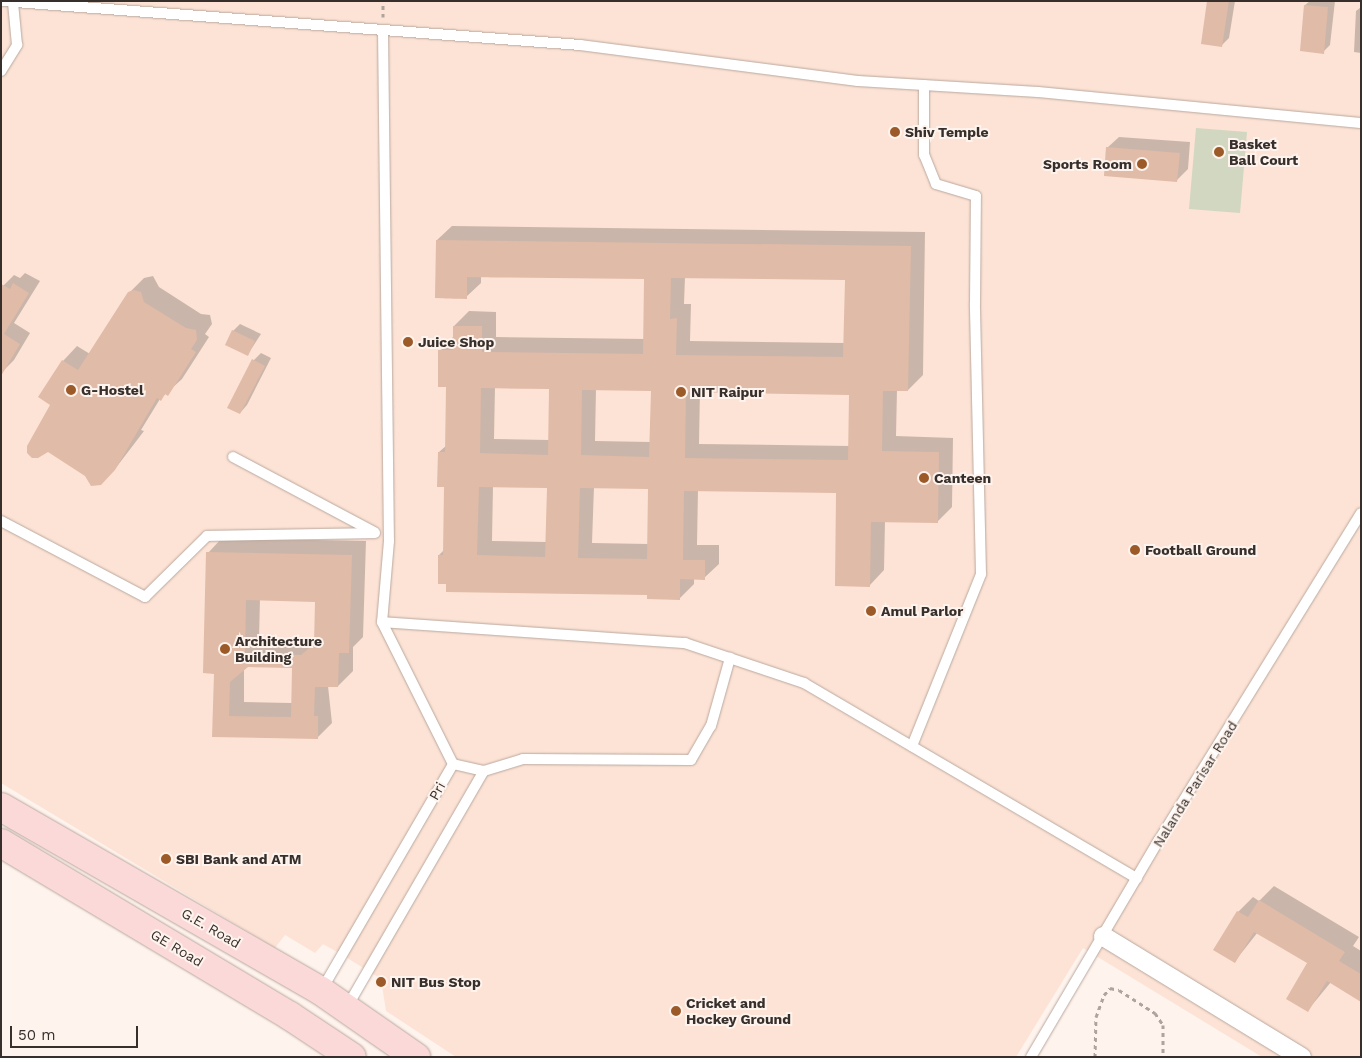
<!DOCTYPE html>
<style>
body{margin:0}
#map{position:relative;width:1362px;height:1058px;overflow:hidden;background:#fef3ed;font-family:"Work Sans",sans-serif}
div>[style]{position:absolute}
.built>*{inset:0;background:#fde3d5}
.green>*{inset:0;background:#d1d7c0}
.shadow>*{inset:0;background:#0003}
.building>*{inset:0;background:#e0bba7}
.path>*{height:3px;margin-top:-1.5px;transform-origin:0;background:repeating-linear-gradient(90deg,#ada49e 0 4px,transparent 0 8px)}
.roads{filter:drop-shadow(0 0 1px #b9a89f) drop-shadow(0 0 1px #b9a89f)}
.lane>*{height:10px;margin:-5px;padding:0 5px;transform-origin:5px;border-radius:5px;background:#fff}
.street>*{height:19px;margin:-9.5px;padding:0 9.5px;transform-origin:9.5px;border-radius:9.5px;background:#fff}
.primary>*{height:28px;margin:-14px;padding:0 14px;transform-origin:14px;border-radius:14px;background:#fbd9d9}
.dots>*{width:14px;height:14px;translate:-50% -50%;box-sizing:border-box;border:2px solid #fef3ed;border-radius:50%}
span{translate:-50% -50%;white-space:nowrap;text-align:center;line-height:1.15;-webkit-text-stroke:4px #fef3ed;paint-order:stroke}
.poi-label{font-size:14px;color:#362f2b;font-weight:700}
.left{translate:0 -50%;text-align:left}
.right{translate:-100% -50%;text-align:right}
.street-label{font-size:14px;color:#362f2b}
.frame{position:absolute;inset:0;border:2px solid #362f2b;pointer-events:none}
.scale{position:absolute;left:10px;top:1026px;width:128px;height:22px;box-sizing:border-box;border:2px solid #362f2b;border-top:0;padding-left:6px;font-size:15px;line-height:18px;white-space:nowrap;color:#362f2b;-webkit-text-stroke:4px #fef3ed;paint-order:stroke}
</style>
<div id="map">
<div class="built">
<div style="clip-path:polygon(1px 1px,1361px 1px,1361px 1057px,1262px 1057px,1083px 948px,1016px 1057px,456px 1057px,386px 1011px,381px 979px,344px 956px,323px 944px,315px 953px,285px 935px,275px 948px,1px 783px)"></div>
</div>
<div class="green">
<div style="clip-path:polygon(1196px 128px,1247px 132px,1240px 213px,1189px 209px)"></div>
</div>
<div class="shadow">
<div style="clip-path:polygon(1208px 1px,1235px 1px,1229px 38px,1222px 45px)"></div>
<div style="clip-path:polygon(1310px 1px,1335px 1px,1330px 45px,1323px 52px,1305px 5px)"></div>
<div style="clip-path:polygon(1361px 7px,1361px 53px,1354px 52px,1356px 11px)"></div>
<div style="clip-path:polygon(1119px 137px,1190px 142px,1188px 169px,1177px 180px,1107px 148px)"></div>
<div style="clip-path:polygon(evenodd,452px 226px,925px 232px,923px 375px,908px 390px,897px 390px,896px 436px,953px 438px,952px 507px,937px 522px,885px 521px,884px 570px,870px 585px,838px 492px,698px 490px,697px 545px,719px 545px,719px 564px,704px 578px,694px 578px,694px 584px,679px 599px,649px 593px,447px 583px,439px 555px,444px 550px,445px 486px,439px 452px,447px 445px,447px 386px,440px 351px,454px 336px,454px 326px,469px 311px,496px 312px,496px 337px,645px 339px,646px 278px,481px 276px,481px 283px,466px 297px,437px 240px,452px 226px,685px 277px,846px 279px,845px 343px,690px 341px,691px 304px,684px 304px,685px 277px,452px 226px,495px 387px,551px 388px,549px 440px,494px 439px,495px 387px,452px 226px,596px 389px,652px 390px,651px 442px,595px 441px,596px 389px,452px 226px,700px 391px,850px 394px,850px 446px,699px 444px,700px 391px,452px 226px,493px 486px,548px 487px,547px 542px,492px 541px,493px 486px,452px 226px,594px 487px,650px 488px,649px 544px,592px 543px,594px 487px)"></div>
<div style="clip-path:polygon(25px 273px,40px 281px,14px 323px,30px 333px,14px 360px,3px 371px,3px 286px,14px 275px,20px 278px)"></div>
<div style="clip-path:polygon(153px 276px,159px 287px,201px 314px,210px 315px,212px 324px,205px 334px,209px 337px,182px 379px,160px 399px,141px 430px,144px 431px,115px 469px,52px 405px,63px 361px,77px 346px,90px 354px,129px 293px,144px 278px)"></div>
<div style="clip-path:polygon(240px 324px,261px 334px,248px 354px,233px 331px)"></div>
<div style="clip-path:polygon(261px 353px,271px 358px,247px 405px,240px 413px,254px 360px)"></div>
<div style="clip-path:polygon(evenodd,222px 538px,366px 541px,363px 637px,353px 647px,353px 671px,338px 686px,328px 686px,332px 723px,317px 738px,213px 736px,215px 673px,208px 553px,222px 538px,260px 599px,316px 601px,315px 641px,259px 640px,260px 599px,222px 538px,239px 653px,263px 653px,261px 656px,239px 653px,222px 538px,247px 666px,293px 667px,292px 703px,244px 702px,244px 669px,247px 666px)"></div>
<div style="clip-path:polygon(1274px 886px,1359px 937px,1353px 946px,1361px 951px,1361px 1000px,1331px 982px,1308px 1010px,1309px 963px,1258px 932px,1235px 961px,1238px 912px,1253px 897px,1259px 901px)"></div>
</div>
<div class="building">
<div style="clip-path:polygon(1207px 1px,1229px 1px,1222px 47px,1201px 44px)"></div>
<div style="clip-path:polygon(1304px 5px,1328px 7px,1324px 54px,1300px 51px)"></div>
<div style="clip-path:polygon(1106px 147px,1180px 153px,1177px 182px,1104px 176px)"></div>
<div style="clip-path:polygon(evenodd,436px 240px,911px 246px,908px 391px,883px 391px,882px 451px,939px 452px,938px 523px,871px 522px,870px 587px,835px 586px,836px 493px,684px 491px,683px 560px,705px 560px,705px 580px,680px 579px,680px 600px,647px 599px,647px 595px,446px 592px,446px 584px,438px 584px,438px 555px,443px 555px,444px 487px,437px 487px,438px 452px,445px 452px,446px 387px,438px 387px,438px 350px,453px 350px,453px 326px,482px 326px,482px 352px,643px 354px,644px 279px,467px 277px,467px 299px,435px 298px,436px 240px,671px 278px,845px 280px,843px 357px,676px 355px,677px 318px,670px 319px,671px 278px,436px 240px,481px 388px,549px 389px,548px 455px,480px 453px,481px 388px,436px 240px,582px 390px,651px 391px,649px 457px,581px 455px,582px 390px,436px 240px,686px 392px,849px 395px,848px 460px,685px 458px,686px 392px,436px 240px,479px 487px,547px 488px,545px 557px,477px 555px,479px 487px,436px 240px,580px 488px,648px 489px,647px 559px,578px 558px,580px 488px)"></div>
<div style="clip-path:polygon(13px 283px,29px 293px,4px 334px,20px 344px,1px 376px,1px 284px,10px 289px)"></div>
<div style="clip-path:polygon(134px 290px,141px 292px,144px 302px,186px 328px,196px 330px,197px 340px,191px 349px,196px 352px,168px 396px,165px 394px,161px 401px,157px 398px,115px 470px,101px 485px,91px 486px,85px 476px,48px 452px,38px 458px,32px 458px,27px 453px,27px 446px,50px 405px,38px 397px,62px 360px,78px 370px,128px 292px)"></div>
<div style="clip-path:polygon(232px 330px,255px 341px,248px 356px,225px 345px)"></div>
<div style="clip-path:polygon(252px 359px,265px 366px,240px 414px,227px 408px)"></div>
<div style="clip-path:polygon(evenodd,206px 552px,352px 555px,349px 653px,339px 653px,338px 687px,315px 687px,314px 716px,318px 716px,318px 739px,212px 737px,214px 674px,203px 673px,206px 552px,246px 600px,315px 602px,314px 644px,301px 655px,245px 654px,246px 600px,206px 552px,248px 667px,292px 668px,291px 717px,229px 716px,230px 682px,248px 667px)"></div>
<div style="clip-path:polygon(1259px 900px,1345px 952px,1339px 961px,1361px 974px,1361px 1002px,1327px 981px,1308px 1012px,1286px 999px,1307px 963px,1254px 932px,1235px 963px,1213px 950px,1237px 911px,1248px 917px)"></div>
</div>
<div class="path">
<div style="left:383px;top:17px;width:16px;rotate:-90deg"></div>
<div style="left:1095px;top:1057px;width:40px;rotate:-88.6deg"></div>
<div style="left:1096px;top:1017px;width:23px;rotate:-70deg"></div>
<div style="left:1104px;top:995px;width:9px;rotate:-49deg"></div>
<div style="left:1110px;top:988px;width:9px;rotate:13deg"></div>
<div style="left:1119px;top:990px;width:43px;rotate:32.6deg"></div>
<div style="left:1155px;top:1013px;width:14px;rotate:56deg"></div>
<div style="left:1163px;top:1025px;width:32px;rotate:90deg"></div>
</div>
<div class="roads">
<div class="lane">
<div style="left:2px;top:1px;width:580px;rotate:4.35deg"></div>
<div style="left:580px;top:45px;width:280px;rotate:7.4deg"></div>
<div style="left:858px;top:81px;width:180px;rotate:3.5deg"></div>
<div style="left:1038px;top:92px;width:324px;rotate:5.5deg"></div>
<div style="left:383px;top:31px;width:510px;rotate:89.33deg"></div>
<div style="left:389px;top:541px;width:81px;rotate:94.9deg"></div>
<div style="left:382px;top:622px;width:304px;rotate:4deg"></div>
<div style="left:685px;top:643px;width:126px;rotate:18.6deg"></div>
<div style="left:804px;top:683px;width:386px;rotate:30.4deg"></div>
<div style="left:1px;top:71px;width:31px;rotate:-58deg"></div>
<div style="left:17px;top:45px;width:42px;rotate:-95.4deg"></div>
<div style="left:233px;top:457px;width:160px;rotate:28deg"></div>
<div style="left:1px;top:521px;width:163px;rotate:27.8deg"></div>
<div style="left:145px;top:597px;width:87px;rotate:-44.5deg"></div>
<div style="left:207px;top:536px;width:168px;rotate:-1deg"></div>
<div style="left:912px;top:746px;width:185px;rotate:-68.1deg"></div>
<div style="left:981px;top:574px;width:271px;rotate:-91.3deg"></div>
<div style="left:975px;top:303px;width:107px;rotate:-89.5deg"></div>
<div style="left:976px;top:196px;width:42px;rotate:-163.3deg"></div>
<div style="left:936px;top:184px;width:31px;rotate:-112deg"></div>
<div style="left:924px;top:155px;width:70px;rotate:-90deg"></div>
<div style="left:453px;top:764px;width:32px;rotate:13deg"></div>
<div style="left:321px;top:991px;width:263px;rotate:-59.8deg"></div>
<div style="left:453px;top:764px;width:159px;rotate:-116.6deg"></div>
<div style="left:347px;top:1007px;width:273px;rotate:-59.9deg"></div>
<div style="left:484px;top:771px;width:41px;rotate:-17.1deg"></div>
<div style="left:523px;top:759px;width:168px;rotate:0.3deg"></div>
<div style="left:691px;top:760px;width:39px;rotate:-60deg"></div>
<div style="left:711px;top:726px;width:71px;rotate:-74.4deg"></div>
<div style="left:1031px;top:1057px;width:252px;rotate:-59.5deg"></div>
<div style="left:1159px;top:840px;width:384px;rotate:-58.3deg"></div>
</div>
<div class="street">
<div style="left:1103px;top:936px;width:232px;rotate:31.4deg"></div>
</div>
<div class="primary">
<div style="left:1px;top:807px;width:369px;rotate:29.9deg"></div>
<div style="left:321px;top:991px;width:116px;rotate:34.8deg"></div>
<div style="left:1px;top:843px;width:337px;rotate:30.9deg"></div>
<div style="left:290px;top:1016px;width:74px;rotate:33.5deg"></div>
</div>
</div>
<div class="dots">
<div style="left:895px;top:132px;background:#9d5a29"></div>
<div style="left:1219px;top:152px;background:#9d5a29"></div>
<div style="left:1142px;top:164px;background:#9d5a29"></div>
<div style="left:408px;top:342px;background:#9d5a29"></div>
<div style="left:71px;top:390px;background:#9d5a29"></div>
<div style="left:681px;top:392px;background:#9d5a29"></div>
<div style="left:924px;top:478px;background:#9d5a29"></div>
<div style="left:1135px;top:550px;background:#9d5a29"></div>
<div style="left:871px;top:611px;background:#9d5a29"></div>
<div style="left:225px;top:649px;background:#9d5a29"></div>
<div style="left:166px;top:859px;background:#9d5a29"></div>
<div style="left:381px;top:982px;background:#9d5a29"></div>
<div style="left:676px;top:1011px;background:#9d5a29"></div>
</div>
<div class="poi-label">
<span class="left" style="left:905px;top:132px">Shiv Temple</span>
<span class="left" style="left:1229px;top:152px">Basket<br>Ball Court</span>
<span class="right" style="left:1132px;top:164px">Sports Room</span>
<span class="left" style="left:418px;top:342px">Juice Shop</span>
<span class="left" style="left:81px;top:390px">G-Hostel</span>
<span class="left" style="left:691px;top:392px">NIT Raipur</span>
<span class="left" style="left:934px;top:478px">Canteen</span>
<span class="left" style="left:1145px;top:550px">Football Ground</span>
<span class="left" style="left:881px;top:611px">Amul Parlor</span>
<span class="left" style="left:235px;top:649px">Architecture<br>Building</span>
<span class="left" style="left:176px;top:859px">SBI Bank and ATM</span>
<span class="left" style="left:391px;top:982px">NIT Bus Stop</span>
<span class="left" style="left:686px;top:1011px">Cricket and<br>Hockey Ground</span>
</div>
<div class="street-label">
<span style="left:1195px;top:784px;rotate:-58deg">Nalanda Parisar Road</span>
<span style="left:437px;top:791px;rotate:-61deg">Pri</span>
<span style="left:211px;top:928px;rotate:30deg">G.E. Road</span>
<span style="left:177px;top:948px;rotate:31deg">GE Road</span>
</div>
<div class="frame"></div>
<div class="scale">50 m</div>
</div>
